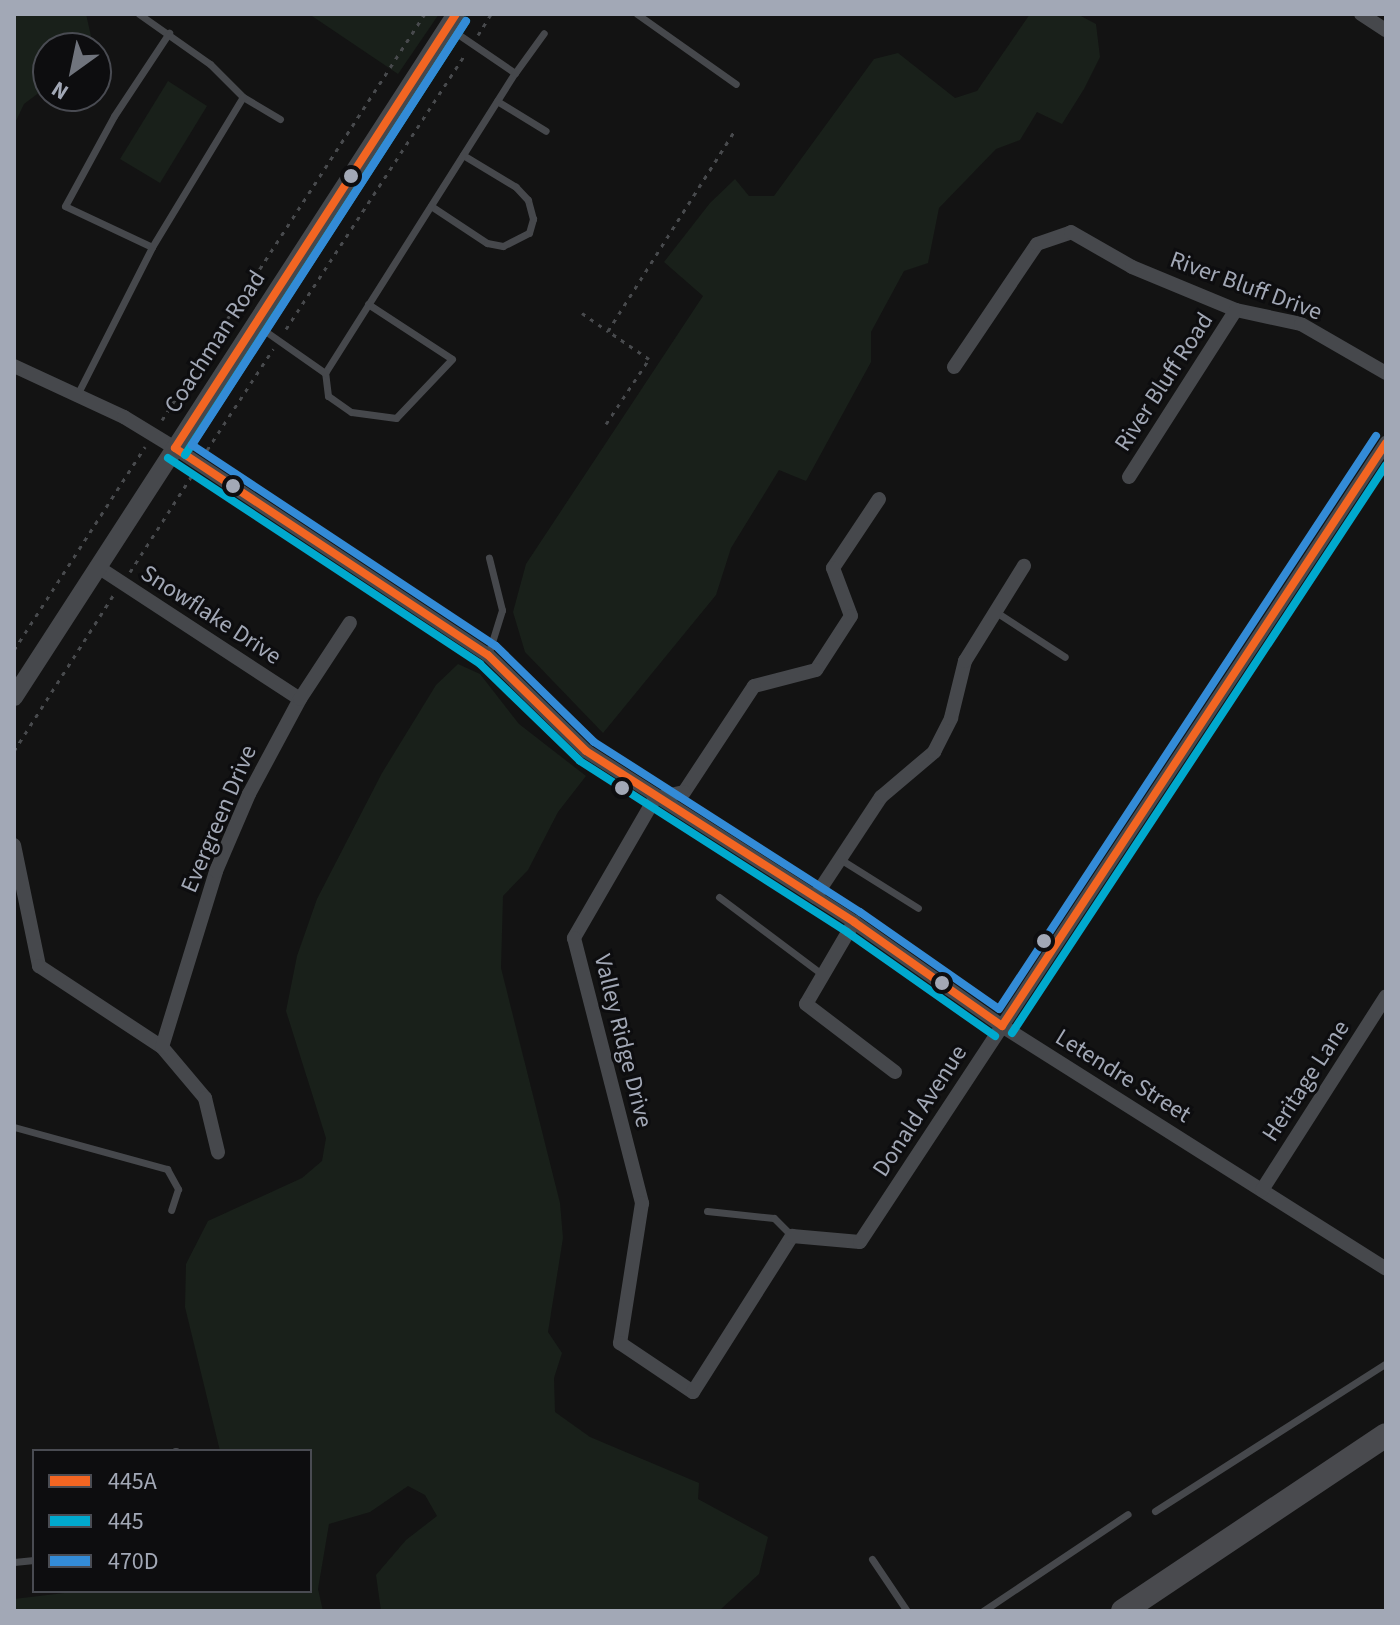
<!DOCTYPE html>
<style>
body{margin:0}
#map{position:relative;width:1400px;height:1625px;overflow:hidden;background:#131313;font-family:"Source Sans 3",sans-serif}
div>[style]{position:absolute}
.green>*{inset:0;background:#19201a}
.path>*{height:3px;margin-top:-1.5px;transform-origin:0;background:repeating-linear-gradient(90deg,#484a4d 0 4px,transparent 0 10px)}
.service>*{height:7px;margin:-3.5px;padding:0 3.5px;transform-origin:3.5px;border-radius:3.5px;background:#46484c}
.minor>*{height:14px;margin:-7px;padding:0 7px;transform-origin:7px;border-radius:7px;background:#46484c}
.tertiary>*{height:18px;margin:-9px;padding:0 9px;transform-origin:9px;border-radius:9px;background:#46484c}
.trunk>*{height:24px;margin:-12px;padding:0 12px;transform-origin:12px;border-radius:12px;background:#494a4e}
.bus-1>*{height:8px;margin:-4px;padding:0 4px;transform-origin:4px;border-radius:4px;background:#f26522}
.bus-2>*{height:8px;margin:-4px;padding:0 4px;transform-origin:4px;border-radius:4px;background:#00a9ce}
.bus-3>*{height:8px;margin:-4px;padding:0 4px;transform-origin:4px;border-radius:4px;background:#338bd7}
.dots>*{width:22px;height:22px;translate:-50% -50%;box-sizing:border-box;border:4px solid #0d0d0f;border-radius:50%}
span{translate:-50% -50%;white-space:nowrap;text-align:center;line-height:1.15;-webkit-text-stroke:6px #0d0d0f;paint-order:stroke}
.street-label{font-size:24px;color:#a2a8b6}
.frame{position:absolute;inset:0;border:16px solid #a2a8b6;pointer-events:none}
.legend{position:absolute;left:32px;top:1449px;width:280px;height:144px;box-sizing:border-box;background:#0d0d0f;border:2px solid #494b52;margin:0;padding:10px 14px;list-style:none;font-size:24px;color:#a2a8b6}
.legend li{display:flex;align-items:center;gap:16px;height:40px}
.legend b{width:40px;border:2px solid #494b52}
.north{position:absolute;left:32px;top:32px;width:80px;height:80px;box-sizing:border-box;background:#0d0d0f;border:2px solid #494b52;border-radius:50%;rotate:213deg;font-size:22px;font-weight:700;line-height:32px;text-align:center;color:#a2a8b6}
.north::after{content:'';display:block;margin:auto;width:28px;height:36px;background:#70747d;clip-path:polygon(50% 0,100% 100%,50% 72%,0 100%)}
</style>
<div id="map">
<div class="green">
<div style="clip-path:polygon(14px 14px,86px 14px,91px 36px,82px 48px,48px 48px,48px 86px,24px 104px,14px 125px)"></div>
<div style="clip-path:polygon(309px 14px,439px 14px,398px 74px)"></div>
<div style="clip-path:polygon(1030px 14px,1077px 14px,1096px 24px,1100px 57px,1084px 89px,1062px 124px,1037px 112px,1020px 140px,996px 149px,939px 208px,928px 263px,904px 271px,871px 332px,871px 362px,806px 481px,779px 470px,731px 548px,716px 595px,603px 733px,525px 652px,513px 612px,526px 564px,703px 296px,664px 262px,710px 203px,735px 179px,749px 196px,774px 196px,874px 59px,898px 53px,955px 98px,977px 91px)"></div>
<div style="clip-path:polygon(168px 81px,207px 106px,160px 183px,120px 159px)"></div>
<div style="clip-path:polygon(458px 664px,480px 674px,519px 724px,586px 776px,558px 812px,528px 870px,503px 896px,501px 968px,560px 1203px,563px 1238px,548px 1332px,562px 1353px,554px 1378px,555px 1412px,590px 1437px,699px 1483px,698px 1499px,768px 1537px,759px 1574px,720px 1610px,381px 1611px,376px 1575px,406px 1540px,437px 1516px,425px 1495px,408px 1486px,370px 1512px,329px 1524px,318px 1589px,323px 1611px,14px 1611px,14px 1599px,81px 1591px,310px 1591px,310px 1451px,220px 1451px,185px 1307px,186px 1264px,208px 1221px,302px 1178px,322px 1161px,326px 1138px,286px 1011px,297px 956px,317px 899px,382px 773px,436px 685px)"></div>
</div>
<div class="path">
<div style="left:478px;top:35px;width:25px;rotate:-58deg"></div>
<div style="left:582px;top:313px;width:32px;rotate:35deg"></div>
<div style="left:608px;top:331px;width:238px;rotate:-57.7deg"></div>
<div style="left:286px;top:329px;width:328px;rotate:-56.9deg"></div>
<div style="left:162px;top:420px;width:484px;rotate:-57.1deg"></div>
<div style="left:606px;top:424px;width:78px;rotate:-56.5deg"></div>
<div style="left:649px;top:359px;width:50px;rotate:-145.7deg"></div>
<div style="left:207px;top:450px;width:121px;rotate:-56.8deg"></div>
<div style="left:130px;top:572px;width:113px;rotate:-57.3deg"></div>
<div style="left:14px;top:650px;width:242px;rotate:-57.2deg"></div>
<div style="left:14px;top:751px;width:186px;rotate:-57.5deg"></div>
</div>
<div class="service">
<div style="left:139px;top:14px;width:87px;rotate:35.2deg"></div>
<div style="left:210px;top:64px;width:47px;rotate:45deg"></div>
<div style="left:243px;top:97px;width:43px;rotate:30.7deg"></div>
<div style="left:637px;top:14px;width:121px;rotate:35.3deg"></div>
<div style="left:449px;top:28px;width:80px;rotate:34.3deg"></div>
<div style="left:497px;top:101px;width:57px;rotate:31.5deg"></div>
<div style="left:431px;top:206px;width:67px;rotate:33.5deg"></div>
<div style="left:487px;top:243px;width:16px;rotate:11deg"></div>
<div style="left:503px;top:246px;width:29px;rotate:-27deg"></div>
<div style="left:529px;top:233px;width:15px;rotate:-74deg"></div>
<div style="left:533px;top:219px;width:20px;rotate:-105deg"></div>
<div style="left:528px;top:200px;width:18px;rotate:-133deg"></div>
<div style="left:516px;top:187px;width:62px;rotate:-148.9deg"></div>
<div style="left:152px;top:247px;width:96px;rotate:-154.8deg"></div>
<div style="left:65px;top:206px;width:102px;rotate:-61.4deg"></div>
<div style="left:114px;top:116px;width:100px;rotate:-56.5deg"></div>
<div style="left:368px;top:304px;width:100px;rotate:33.2deg"></div>
<div style="left:452px;top:359px;width:81px;rotate:133.5deg"></div>
<div style="left:396px;top:418px;width:45px;rotate:-172.4deg"></div>
<div style="left:351px;top:412px;width:28px;rotate:-145deg"></div>
<div style="left:328px;top:396px;width:23px;rotate:-97deg"></div>
<div style="left:325px;top:373px;width:355px;rotate:-57.7deg"></div>
<div style="left:515px;top:73px;width:49px;rotate:-54.1deg"></div>
<div style="left:258px;top:326px;width:82px;rotate:35deg"></div>
<div style="left:77px;top:395px;width:166px;rotate:-63.1deg"></div>
<div style="left:152px;top:247px;width:175px;rotate:-58.8deg"></div>
<div style="left:996px;top:612px;width:82px;rotate:33.1deg"></div>
<div style="left:488px;top:655px;width:47px;rotate:-72.7deg"></div>
<div style="left:502px;top:610px;width:54px;rotate:-104deg"></div>
<div style="left:840px;top:859px;width:92px;rotate:32.1deg"></div>
<div style="left:719px;top:897px;width:130px;rotate:36.9deg"></div>
<div style="left:14px;top:1127px;width:159px;rotate:15.4deg"></div>
<div style="left:167px;top:1169px;width:23px;rotate:61deg"></div>
<div style="left:178px;top:1189px;width:22px;rotate:108deg"></div>
<div style="left:707px;top:1211px;width:67px;rotate:6deg"></div>
<div style="left:774px;top:1218px;width:25px;rotate:45deg"></div>
<div style="left:175px;top:1451px;width:1px"></div>
<div style="left:1155px;top:1511px;width:274px;rotate:-32.6deg"></div>
<div style="left:872px;top:1559px;width:63px;rotate:56.1deg"></div>
<div style="left:14px;top:1562px;width:20px;rotate:-6deg"></div>
<div style="left:983px;top:1611px;width:174px;rotate:-33.8deg"></div>
</div>
<div class="minor">
<div style="left:1361px;top:14px;width:30px;rotate:33deg"></div>
<div style="left:14px;top:366px;width:121px;rotate:24.9deg"></div>
<div style="left:124px;top:417px;width:60px;rotate:31.3deg"></div>
<div style="left:175px;top:448px;width:375px;rotate:33.5deg"></div>
<div style="left:488px;top:655px;width:137px;rotate:44.4deg"></div>
<div style="left:586px;top:751px;width:318px;rotate:32.5deg"></div>
<div style="left:854px;top:922px;width:181px;rotate:35.1deg"></div>
<div style="left:1002px;top:1026px;width:454px;rotate:32.3deg"></div>
<div style="left:954px;top:367px;width:148px;rotate:-56deg"></div>
<div style="left:1037px;top:244px;width:36px;rotate:-19deg"></div>
<div style="left:1071px;top:232px;width:70px;rotate:29.8deg"></div>
<div style="left:1132px;top:267px;width:113px;rotate:22.5deg"></div>
<div style="left:1236px;top:310px;width:66px;rotate:12.2deg"></div>
<div style="left:1301px;top:324px;width:98px;rotate:30deg"></div>
<div style="left:1129px;top:477px;width:198px;rotate:-57.4deg"></div>
<div style="left:879px;top:499px;width:83px;rotate:123.7deg"></div>
<div style="left:833px;top:568px;width:51px;rotate:69.4deg"></div>
<div style="left:851px;top:616px;width:64px;rotate:122.9deg"></div>
<div style="left:816px;top:670px;width:64px;rotate:165.5deg"></div>
<div style="left:754px;top:686px;width:127px;rotate:123.4deg"></div>
<div style="left:684px;top:792px;width:30px;rotate:168deg"></div>
<div style="left:655px;top:798px;width:162px;rotate:120.1deg"></div>
<div style="left:574px;top:938px;width:274px;rotate:75.6deg"></div>
<div style="left:642px;top:1203px;width:142px;rotate:98.9deg"></div>
<div style="left:620px;top:1343px;width:88px;rotate:33.9deg"></div>
<div style="left:693px;top:1392px;width:185px;rotate:-57.6deg"></div>
<div style="left:792px;top:1236px;width:68px;rotate:5deg"></div>
<div style="left:860px;top:1242px;width:957px;rotate:-56.64deg"></div>
<div style="left:98px;top:567px;width:241px;rotate:33.2deg"></div>
<div style="left:14px;top:845px;width:124px;rotate:78.3deg"></div>
<div style="left:39px;top:966px;width:147px;rotate:33.4deg"></div>
<div style="left:162px;top:1047px;width:67px;rotate:49.9deg"></div>
<div style="left:205px;top:1098px;width:56px;rotate:76.5deg"></div>
<div style="left:815px;top:897px;width:120px;rotate:-56.6deg"></div>
<div style="left:881px;top:797px;width:70px;rotate:-40.3deg"></div>
<div style="left:934px;top:752px;width:38px;rotate:-63deg"></div>
<div style="left:951px;top:718px;width:59px;rotate:-76.2deg"></div>
<div style="left:965px;top:661px;width:112px;rotate:-58.2deg"></div>
<div style="left:854px;top:922px;width:95px;rotate:120.3deg"></div>
<div style="left:806px;top:1004px;width:112px;rotate:37.4deg"></div>
<div style="left:162px;top:1047px;width:184px;rotate:-72.9deg"></div>
<div style="left:216px;top:871px;width:84px;rotate:-66.8deg"></div>
<div style="left:249px;top:794px;width:108px;rotate:-61.8deg"></div>
<div style="left:300px;top:699px;width:91px;rotate:-56.7deg"></div>
<div style="left:1262px;top:1190px;width:230px;rotate:-57.4deg"></div>
</div>
<div class="tertiary">
<div style="left:14px;top:697px;width:814px;rotate:-57.09deg"></div>
</div>
<div class="trunk">
<div style="left:1123px;top:1611px;width:316px;rotate:-33.8deg"></div>
</div>
<div class="bus-1">
<div style="left:175px;top:448px;width:375px;rotate:33.5deg"></div>
<div style="left:488px;top:655px;width:137px;rotate:44.4deg"></div>
<div style="left:586px;top:751px;width:318px;rotate:32.5deg"></div>
<div style="left:854px;top:922px;width:181px;rotate:35.1deg"></div>
<div style="left:175px;top:448px;width:517px;rotate:-57.08deg"></div>
<div style="left:1002px;top:1026px;width:698px;rotate:-56.63deg"></div>
</div>
<div class="bus-2">
<div style="left:185px;top:455px;width:517px;rotate:-57.08deg"></div>
<div style="left:168px;top:458px;width:374px;rotate:33.4deg"></div>
<div style="left:480px;top:664px;width:139px;rotate:44.1deg"></div>
<div style="left:580px;top:761px;width:317px;rotate:32.6deg"></div>
<div style="left:847px;top:932px;width:181px;rotate:35.1deg"></div>
<div style="left:1012px;top:1033px;width:680px;rotate:-56.64deg"></div>
</div>
<div class="bus-3">
<div style="left:466px;top:21px;width:505px;rotate:122.87deg"></div>
<div style="left:192px;top:445px;width:364px;rotate:33.5deg"></div>
<div style="left:496px;top:646px;width:137px;rotate:44.4deg"></div>
<div style="left:594px;top:742px;width:316px;rotate:32.6deg"></div>
<div style="left:860px;top:912px;width:169px;rotate:34.9deg"></div>
<div style="left:999px;top:1009px;width:686px;rotate:-56.66deg"></div>
</div>
<div class="dots">
<div style="left:351px;top:176px;background:#a2a8b6"></div>
<div style="left:233px;top:486px;background:#a2a8b6"></div>
<div style="left:622px;top:788px;background:#a2a8b6"></div>
<div style="left:1044px;top:941px;background:#a2a8b6"></div>
<div style="left:942px;top:983px;background:#a2a8b6"></div>
</div>
<div class="street-label">
<span style="left:1246px;top:286px;rotate:20deg">River Bluff Drive</span>
<span style="left:215px;top:342px;rotate:-57deg">Coachman Road</span>
<span style="left:1164px;top:382px;rotate:-57deg">River Bluff Road</span>
<span style="left:211px;top:615px;rotate:33deg">Snowflake Drive</span>
<span style="left:219px;top:819px;rotate:-67deg">Evergreen Drive</span>
<span style="left:623px;top:1041px;rotate:76deg">Valley Ridge Drive</span>
<span style="left:1123px;top:1076px;rotate:32deg">Letendre Street</span>
<span style="left:1306px;top:1081px;rotate:-57deg">Heritage Lane</span>
<span style="left:920px;top:1111px;rotate:-57deg">Donald Avenue</span>
</div>
<div class="frame"></div>
<ul class="legend">
<li><b style="height:10px;background:#f26522"></b>445A</li>
<li><b style="height:10px;background:#00a9ce"></b>445</li>
<li><b style="height:10px;background:#338bd7"></b>470D</li>
</ul>
<div class="north">N</div>
</div>
